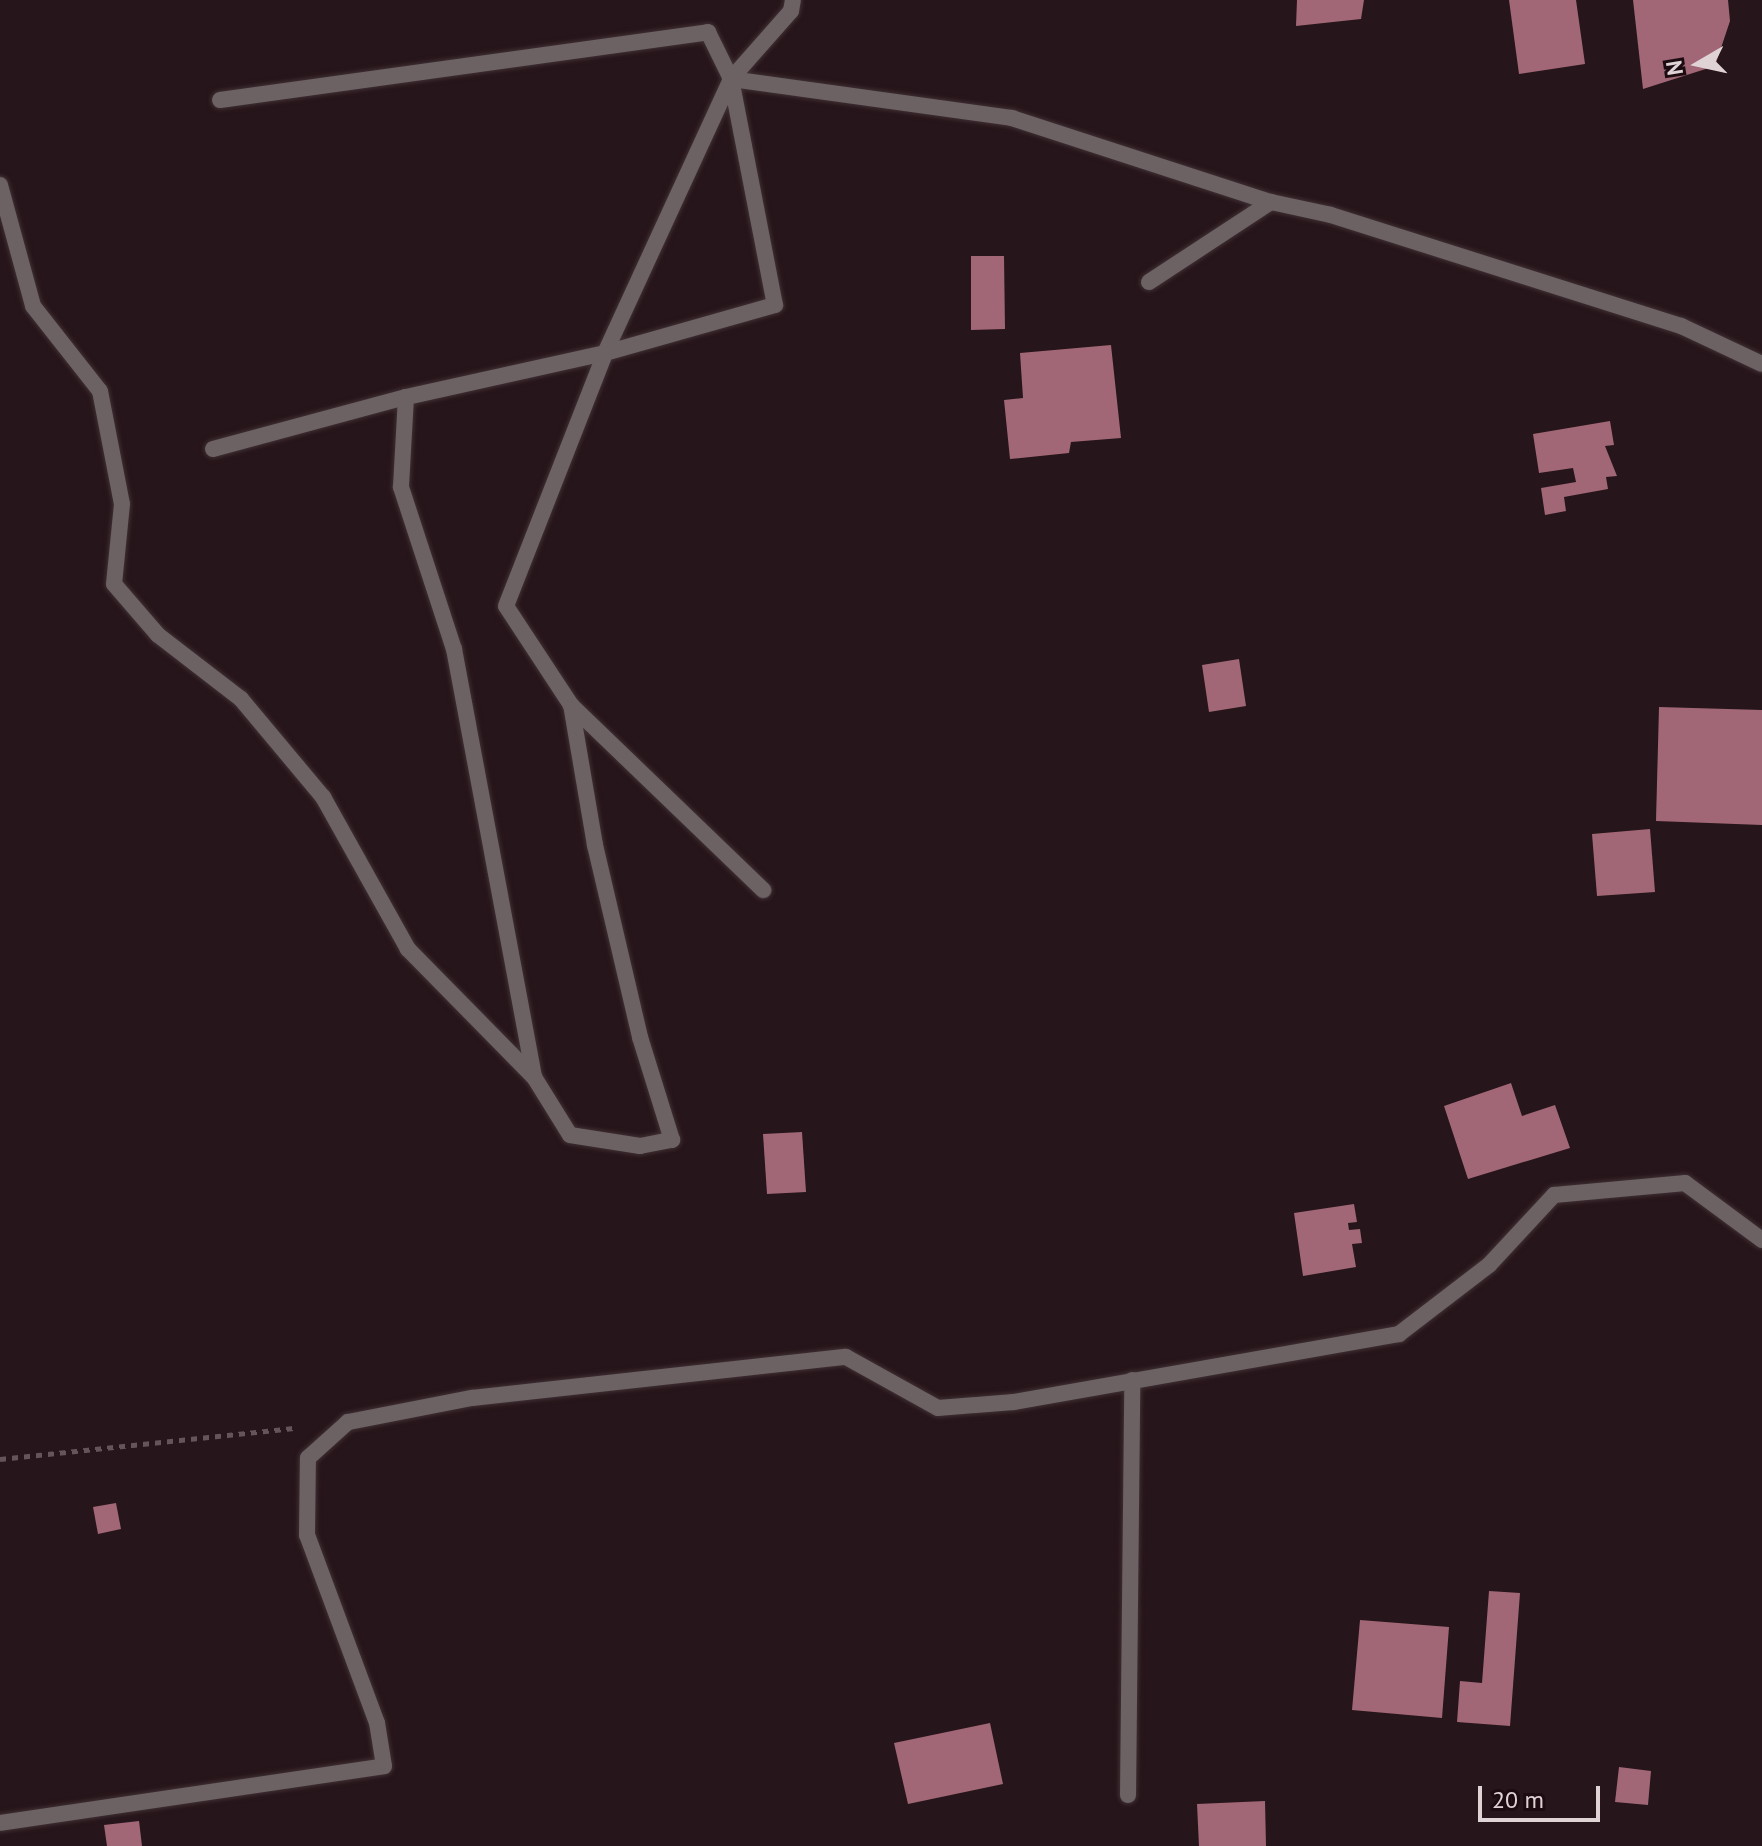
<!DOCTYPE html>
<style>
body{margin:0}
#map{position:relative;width:1762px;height:1846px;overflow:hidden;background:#26151a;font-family:"PT Sans",sans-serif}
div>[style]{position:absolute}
.building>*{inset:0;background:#a16776}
.path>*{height:5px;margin-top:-2.5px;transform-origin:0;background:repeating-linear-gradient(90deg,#65555a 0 6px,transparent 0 12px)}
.roads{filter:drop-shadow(0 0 2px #403034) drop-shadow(0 0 2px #403034)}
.minor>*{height:16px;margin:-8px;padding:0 8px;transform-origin:8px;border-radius:8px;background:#6c6264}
span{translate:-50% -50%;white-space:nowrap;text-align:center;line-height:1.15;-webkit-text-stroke:8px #1c0c11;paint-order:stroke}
.north{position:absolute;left:1658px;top:24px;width:80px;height:80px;-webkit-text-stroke:6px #1c0c11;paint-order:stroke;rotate:261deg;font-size:22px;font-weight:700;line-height:32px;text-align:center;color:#e0d3d6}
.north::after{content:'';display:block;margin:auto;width:28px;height:36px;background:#e0d3d6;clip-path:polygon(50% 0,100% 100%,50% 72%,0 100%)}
.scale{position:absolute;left:1478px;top:1786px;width:122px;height:36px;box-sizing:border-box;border:4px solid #e0d3d6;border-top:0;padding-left:10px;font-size:24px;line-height:28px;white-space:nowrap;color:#e0d3d6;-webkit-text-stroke:6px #1c0c11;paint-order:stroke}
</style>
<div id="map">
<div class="building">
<div style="clip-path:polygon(1297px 0,1364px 0,1361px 19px,1296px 26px)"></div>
<div style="clip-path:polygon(1509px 0,1576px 0,1585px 64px,1519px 74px)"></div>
<div style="clip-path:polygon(1633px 0,1728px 0,1730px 21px,1715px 66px,1643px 89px)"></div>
<div style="clip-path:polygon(971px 256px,1004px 256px,1005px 329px,971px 330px)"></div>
<div style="clip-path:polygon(1111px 345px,1121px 438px,1071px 442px,1069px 453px,1010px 459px,1004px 400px,1023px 398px,1020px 353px)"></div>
<div style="clip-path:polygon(1610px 421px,1614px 445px,1605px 446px,1617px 476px,1606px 477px,1608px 489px,1564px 497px,1566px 511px,1545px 515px,1541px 488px,1576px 482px,1573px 468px,1539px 473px,1533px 434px)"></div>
<div style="clip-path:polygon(1239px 659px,1246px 706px,1209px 712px,1202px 665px)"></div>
<div style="clip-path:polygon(1659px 707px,1762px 710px,1762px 825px,1656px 821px)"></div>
<div style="clip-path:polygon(1650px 829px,1655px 892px,1597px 896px,1592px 834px)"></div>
<div style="clip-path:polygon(1511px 1083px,1522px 1116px,1555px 1105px,1570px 1148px,1468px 1179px,1444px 1106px)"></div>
<div style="clip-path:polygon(802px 1132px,806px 1192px,767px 1194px,763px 1134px)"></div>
<div style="clip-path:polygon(1354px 1204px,1357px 1222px,1348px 1223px,1349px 1230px,1360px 1229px,1362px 1243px,1352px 1244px,1356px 1267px,1303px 1276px,1294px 1213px)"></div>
<div style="clip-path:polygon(116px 1503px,121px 1529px,98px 1534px,93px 1507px)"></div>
<div style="clip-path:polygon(1489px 1591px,1520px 1593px,1510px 1726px,1457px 1722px,1460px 1681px,1482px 1683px)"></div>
<div style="clip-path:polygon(1360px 1620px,1449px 1627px,1442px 1718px,1352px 1710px)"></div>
<div style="clip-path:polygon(990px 1723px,1003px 1784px,908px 1804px,894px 1743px)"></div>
<div style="clip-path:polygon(1619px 1767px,1651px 1771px,1648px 1805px,1615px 1802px)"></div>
<div style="clip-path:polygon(1265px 1801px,1266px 1846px,1199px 1846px,1197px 1804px)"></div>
<div style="clip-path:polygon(139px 1821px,142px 1846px,107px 1846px,104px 1825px)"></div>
</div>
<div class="path">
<div style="left:0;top:1459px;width:298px;rotate:-6deg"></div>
</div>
<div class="roads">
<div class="minor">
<div style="left:731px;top:79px;width:91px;rotate:-48.6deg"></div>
<div style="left:791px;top:11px;width:11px;rotate:-80deg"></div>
<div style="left:220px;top:100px;width:493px;rotate:-7.9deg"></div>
<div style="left:708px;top:32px;width:52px;rotate:63.9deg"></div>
<div style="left:731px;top:79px;width:230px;rotate:79deg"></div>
<div style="left:775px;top:305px;width:177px;rotate:164.2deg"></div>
<div style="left:605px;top:353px;width:204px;rotate:167.5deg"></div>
<div style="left:0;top:185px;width:125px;rotate:74.7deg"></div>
<div style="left:33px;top:306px;width:108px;rotate:51.8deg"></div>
<div style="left:100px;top:391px;width:115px;rotate:79deg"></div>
<div style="left:122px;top:504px;width:80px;rotate:95.7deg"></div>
<div style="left:114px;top:584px;width:67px;rotate:49.2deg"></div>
<div style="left:158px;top:635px;width:105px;rotate:37.6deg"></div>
<div style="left:241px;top:699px;width:128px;rotate:50.1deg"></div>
<div style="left:323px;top:797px;width:174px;rotate:60.8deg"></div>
<div style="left:408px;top:949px;width:180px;rotate:45.5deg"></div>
<div style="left:1149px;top:282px;width:146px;rotate:-33.3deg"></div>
<div style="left:1271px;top:202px;width:61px;rotate:12.2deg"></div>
<div style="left:1331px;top:215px;width:367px;rotate:17.6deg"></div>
<div style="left:1681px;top:326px;width:89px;rotate:25.1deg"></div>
<div style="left:213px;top:449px;width:200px;rotate:-15.1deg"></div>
<div style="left:406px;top:397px;width:90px;rotate:93.2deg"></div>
<div style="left:401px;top:487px;width:170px;rotate:71.9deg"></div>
<div style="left:454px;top:649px;width:435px;rotate:79.4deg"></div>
<div style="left:534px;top:1077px;width:68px;rotate:58.2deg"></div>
<div style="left:570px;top:1135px;width:71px;rotate:8.9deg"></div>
<div style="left:640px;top:1146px;width:33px;rotate:-11deg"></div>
<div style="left:672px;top:1140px;width:108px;rotate:-107.3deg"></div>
<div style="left:640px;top:1037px;width:197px;rotate:-103.2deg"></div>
<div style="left:595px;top:845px;width:142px;rotate:-99.7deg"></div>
<div style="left:571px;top:705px;width:118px;rotate:-123.3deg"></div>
<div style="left:506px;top:606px;width:272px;rotate:-68.6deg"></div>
<div style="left:605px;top:353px;width:302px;rotate:-65.3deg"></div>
<div style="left:731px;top:79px;width:284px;rotate:7.9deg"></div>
<div style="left:1012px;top:118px;width:272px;rotate:18deg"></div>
<div style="left:571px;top:705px;width:267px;rotate:43.9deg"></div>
<div style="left:1128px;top:1795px;width:415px;rotate:-89.4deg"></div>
<div style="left:0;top:1823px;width:388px;rotate:-8.4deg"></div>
<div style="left:384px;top:1766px;width:44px;rotate:-99.2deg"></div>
<div style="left:377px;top:1723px;width:201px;rotate:-110.4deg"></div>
<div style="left:307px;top:1535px;width:77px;rotate:-89.3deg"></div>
<div style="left:308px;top:1458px;width:54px;rotate:-42deg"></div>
<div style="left:348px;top:1422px;width:126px;rotate:-11deg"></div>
<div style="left:472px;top:1398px;width:376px;rotate:-6.3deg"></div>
<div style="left:846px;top:1357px;width:105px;rotate:29deg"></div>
<div style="left:938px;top:1408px;width:76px;rotate:-4.5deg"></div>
<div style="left:1014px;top:1402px;width:391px;rotate:-10deg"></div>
<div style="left:1399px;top:1334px;width:113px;rotate:-37.5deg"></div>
<div style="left:1489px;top:1265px;width:96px;rotate:-47.1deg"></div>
<div style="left:1554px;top:1195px;width:132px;rotate:-5.2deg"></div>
<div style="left:1685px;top:1183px;width:96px;rotate:36.5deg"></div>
</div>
</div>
<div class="north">N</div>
<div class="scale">20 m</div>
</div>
